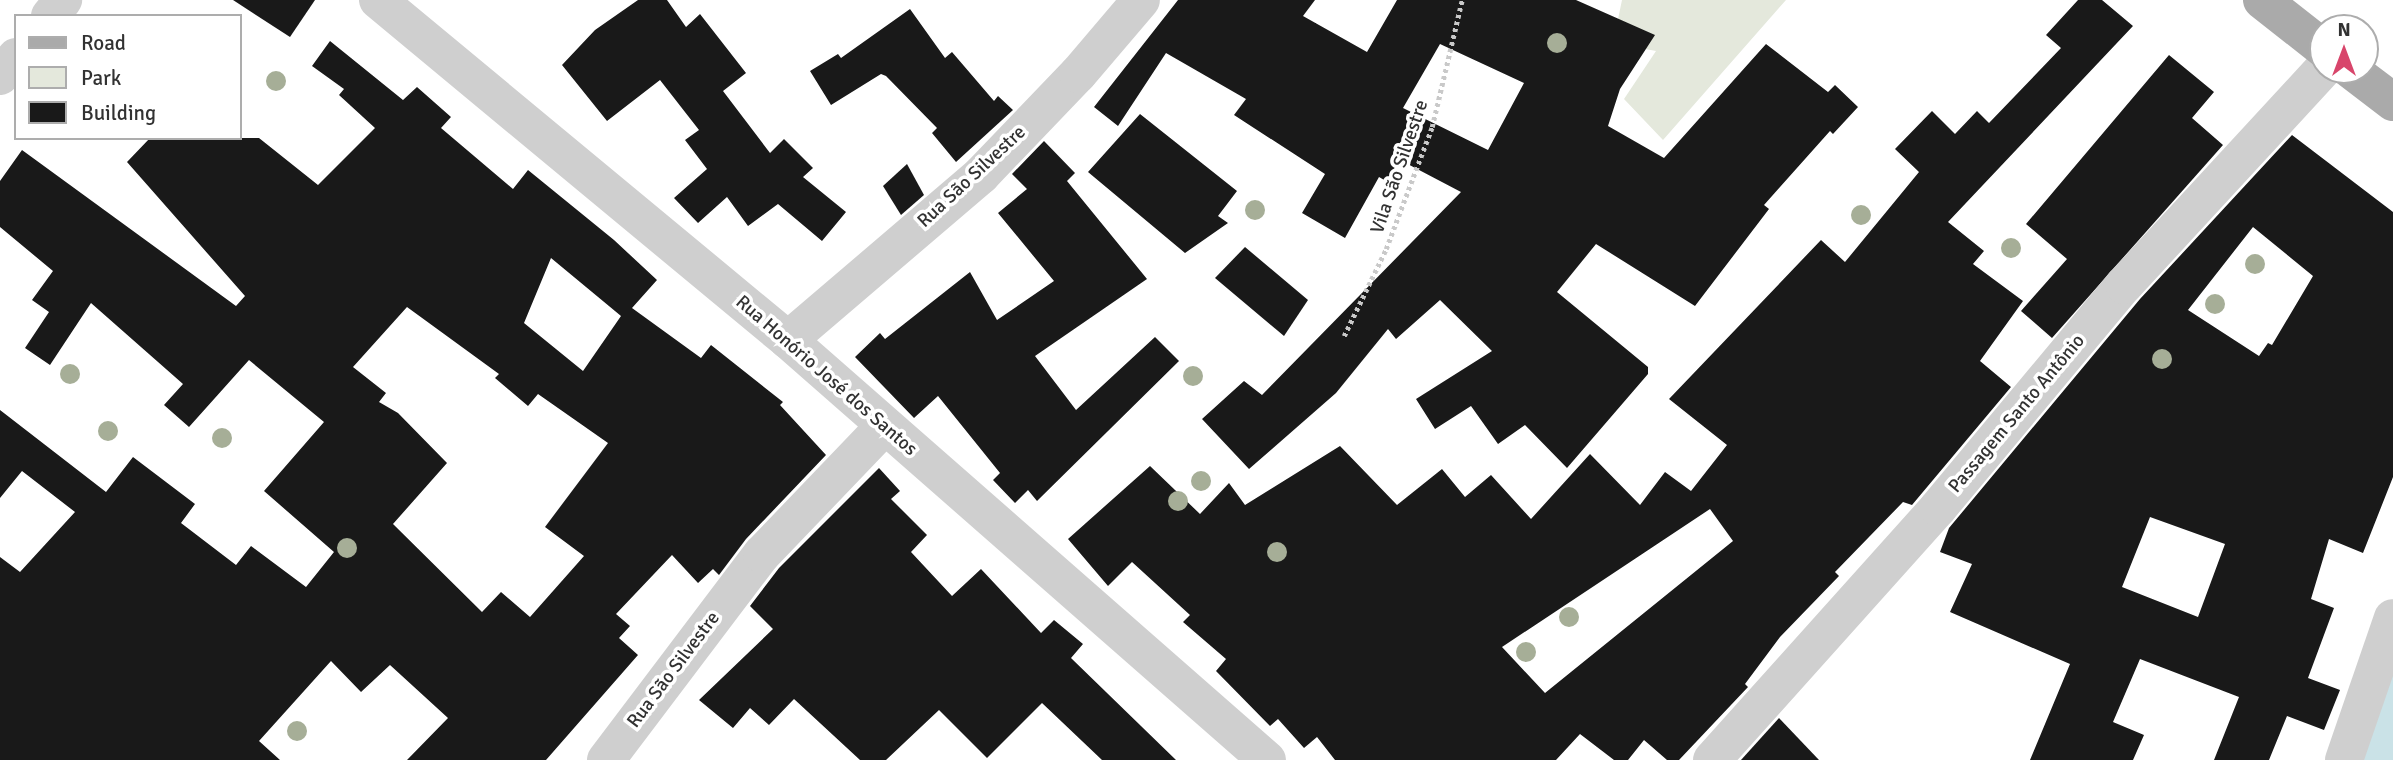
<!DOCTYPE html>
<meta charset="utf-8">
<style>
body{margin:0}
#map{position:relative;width:2393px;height:760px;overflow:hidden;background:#fff;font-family:Signika,sans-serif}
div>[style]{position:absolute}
.green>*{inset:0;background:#e4e8dc}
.water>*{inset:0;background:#cae2e7}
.building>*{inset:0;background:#191919}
.path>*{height:4.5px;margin-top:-2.25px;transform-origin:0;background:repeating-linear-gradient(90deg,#c9c9c9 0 3.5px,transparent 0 7px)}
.minor>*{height:38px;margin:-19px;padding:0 19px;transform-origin:19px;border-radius:19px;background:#cfcfcf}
.major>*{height:38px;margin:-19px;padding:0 19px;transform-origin:19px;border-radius:19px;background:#aaa}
.trees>*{width:20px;height:20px;margin:-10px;border-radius:50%;background:#a6ae97}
span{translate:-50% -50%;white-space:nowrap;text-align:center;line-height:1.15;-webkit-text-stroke:7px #fff;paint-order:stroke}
.street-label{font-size:19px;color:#323232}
.legend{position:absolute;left:14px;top:14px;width:228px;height:126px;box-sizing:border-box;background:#fff;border:2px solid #adadad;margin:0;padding:9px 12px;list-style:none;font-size:21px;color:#323232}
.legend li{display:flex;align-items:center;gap:14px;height:35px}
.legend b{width:35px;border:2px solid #adadad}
.north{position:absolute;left:2309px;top:14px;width:70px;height:70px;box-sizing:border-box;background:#fff;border:2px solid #adadad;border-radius:50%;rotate:0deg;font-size:19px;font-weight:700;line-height:28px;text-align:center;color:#323232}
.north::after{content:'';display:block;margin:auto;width:24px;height:32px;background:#d8456b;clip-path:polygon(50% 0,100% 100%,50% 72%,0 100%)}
</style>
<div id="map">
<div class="green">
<div style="clip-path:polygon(1622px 0,1786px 0,1663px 140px,1624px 99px,1656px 51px,1613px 43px)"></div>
</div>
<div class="water">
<div style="clip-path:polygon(2393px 664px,2393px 760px,2360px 760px)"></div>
</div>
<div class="building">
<div style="clip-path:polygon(233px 0,315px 0,290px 37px)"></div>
<div style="clip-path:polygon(638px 0,667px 0,686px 27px,700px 14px,746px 73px,723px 91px,770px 153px,784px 139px,813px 168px,803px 177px,846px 212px,822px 241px,778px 204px,748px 226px,727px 197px,698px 223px,674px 198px,707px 169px,685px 140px,699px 130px,660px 80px,607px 121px,562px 65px,595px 30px)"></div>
<div style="clip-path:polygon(evenodd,1178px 0,1315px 0,1303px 16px,1367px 52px,1397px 0,1576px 0,1655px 35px,1620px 89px,1608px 126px,1664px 158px,1766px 44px,1828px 92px,1835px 85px,1858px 107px,1833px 134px,1830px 131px,1764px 205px,1769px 209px,1695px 306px,1596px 244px,1557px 292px,1648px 367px,1648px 374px,1567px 468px,1525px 425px,1498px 444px,1471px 406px,1435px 429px,1416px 399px,1492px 351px,1440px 300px,1396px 339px,1388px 329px,1336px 393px,1249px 469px,1202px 419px,1244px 381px,1262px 395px,1461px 192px,1400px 160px,1386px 181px,1379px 177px,1345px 238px,1302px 213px,1325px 174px,1234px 115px,1246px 99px,1166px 53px,1118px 126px,1094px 107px,1178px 0,1440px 44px,1524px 83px,1488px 150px,1403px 108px,1440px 44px)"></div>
<div style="clip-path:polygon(evenodd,2078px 0,2102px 0,2133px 26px,1948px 222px,1984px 251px,1973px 264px,2023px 301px,1980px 361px,2011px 387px,1912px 505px,1903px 502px,1835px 572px,1839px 576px,1780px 637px,1745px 684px,1748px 687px,1679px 760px,1667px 760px,1644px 740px,1628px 760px,1614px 760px,1580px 734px,1556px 760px,1335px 760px,1317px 737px,1304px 748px,1278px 719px,1270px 726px,1216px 671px,1226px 659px,1183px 622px,1190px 615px,1132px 562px,1108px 586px,1068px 539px,1150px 466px,1200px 514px,1229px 483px,1245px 505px,1340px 446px,1397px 505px,1442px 469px,1465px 497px,1491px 475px,1531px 519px,1590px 454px,1640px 505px,1665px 472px,1691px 491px,1727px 445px,1669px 399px,1821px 240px,1845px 262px,1919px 172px,1895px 149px,1932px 111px,1955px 134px,1977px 111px,1989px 123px,2061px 48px,2046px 35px,2078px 0,1710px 509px,1733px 541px,1545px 693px,1502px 647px,1710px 509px)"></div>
<div style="clip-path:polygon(910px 9px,945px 58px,952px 52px,994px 101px,998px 96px,1013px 110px,956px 162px,932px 133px,937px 128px,886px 76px,881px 74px,831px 105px,810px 71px,838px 54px,841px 58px)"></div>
<div style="clip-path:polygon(evenodd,330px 41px,403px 100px,417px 87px,451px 117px,441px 128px,513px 189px,528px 170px,614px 240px,657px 280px,632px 308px,701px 358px,711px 345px,783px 402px,780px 405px,826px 455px,746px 539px,719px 575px,713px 569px,698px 583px,672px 555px,616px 614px,630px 626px,619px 638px,638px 655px,546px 760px,407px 760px,448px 718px,390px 665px,361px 692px,331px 661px,259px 741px,280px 760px,0 760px,0 557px,20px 572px,75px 512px,22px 471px,0 498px,0 410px,106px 492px,133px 457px,195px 504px,181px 523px,236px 565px,251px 546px,306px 587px,334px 552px,264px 491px,324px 422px,249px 360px,189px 427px,164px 405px,183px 384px,91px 303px,50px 365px,25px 348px,49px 312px,32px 300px,53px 271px,0 227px,0 181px,22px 150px,236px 306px,245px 296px,127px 162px,150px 138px,259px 138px,318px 185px,375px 128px,339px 95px,344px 89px,312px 66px,330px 41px,551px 258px,621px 316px,583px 371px,524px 323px,551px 258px,330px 41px,407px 307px,499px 374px,495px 378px,528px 406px,538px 394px,608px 443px,545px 527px,584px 556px,530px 617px,501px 592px,482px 612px,393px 524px,447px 463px,398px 413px,379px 402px,386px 393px,353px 367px,407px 307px)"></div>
<div style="clip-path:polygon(2169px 55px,2214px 92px,2192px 118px,2223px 145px,2052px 338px,2021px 311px,2067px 259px,2026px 224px)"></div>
<div style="clip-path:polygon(1140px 114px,1237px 191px,1218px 216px,1228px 223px,1185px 253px,1088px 172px)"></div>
<div style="clip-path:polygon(evenodd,2292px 135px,2393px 212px,2393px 477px,2363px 553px,2329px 539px,2311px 599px,2334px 608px,2308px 678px,2340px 690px,2324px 730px,2287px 716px,2269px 760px,2214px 760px,2239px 697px,2140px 659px,2113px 722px,2144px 735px,2133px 760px,2030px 760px,2070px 664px,1950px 612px,1972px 564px,1940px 552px,1949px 528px,2140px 299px,2292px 135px,2253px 227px,2313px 276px,2272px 345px,2268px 343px,2259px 356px,2188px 310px,2253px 227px,2292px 135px,2150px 517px,2225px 544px,2198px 617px,2122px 587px,2150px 517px)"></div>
<div style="clip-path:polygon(1044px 141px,1075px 173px,1067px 181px,1147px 279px,1035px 356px,1076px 410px,1155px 337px,1179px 361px,1037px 501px,1028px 490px,1015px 503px,993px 480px,1000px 473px,938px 396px,914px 418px,855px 357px,880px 333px,885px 339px,970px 272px,997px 320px,1054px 281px,998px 213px,1027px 189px,1012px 174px)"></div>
<div style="clip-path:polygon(907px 164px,924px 195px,901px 215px,883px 186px)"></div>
<div style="clip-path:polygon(1245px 247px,1308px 300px,1284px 336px,1215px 278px)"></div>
<div style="clip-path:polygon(879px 468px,900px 491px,891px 499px,927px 535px,911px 552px,952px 596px,981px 569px,1041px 633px,1054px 620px,1083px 644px,1071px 658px,1176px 760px,1102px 760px,1042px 703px,987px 758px,939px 710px,886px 760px,860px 760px,794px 699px,769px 725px,750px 708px,733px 728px,699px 700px,773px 629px,750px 606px,779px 568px)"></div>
<div style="clip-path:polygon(1779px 718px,1819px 760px,1741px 760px)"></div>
</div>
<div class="path">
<div style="left:1344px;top:336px;width:97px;rotate:-64.2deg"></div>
<div style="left:1386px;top:249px;width:130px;rotate:-69.3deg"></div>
<div style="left:1432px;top:127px;width:130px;rotate:-76.7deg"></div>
</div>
<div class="minor">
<div style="left:378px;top:0;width:533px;rotate:39.67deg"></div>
<div style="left:788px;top:340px;width:637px;rotate:41.25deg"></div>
<div style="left:50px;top:16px;width:21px;rotate:-51deg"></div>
<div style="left:0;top:76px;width:25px;rotate:-50deg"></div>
<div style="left:788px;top:340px;width:254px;rotate:-40.5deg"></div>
<div style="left:981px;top:175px;width:140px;rotate:-46.2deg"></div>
<div style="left:1078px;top:74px;width:97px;rotate:-49.6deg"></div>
<div style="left:606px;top:760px;width:258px;rotate:-52.9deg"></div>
<div style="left:762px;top:554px;width:176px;rotate:-46.2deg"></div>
<div style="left:1712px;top:760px;width:338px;rotate:-48.1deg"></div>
<div style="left:1938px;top:508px;width:290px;rotate:-50.2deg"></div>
<div style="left:2124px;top:285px;width:294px;rotate:-47.3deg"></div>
<div style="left:2344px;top:760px;width:150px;rotate:-71deg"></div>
</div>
<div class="major">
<div style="left:2262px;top:0;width:78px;rotate:38.2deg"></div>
<div style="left:2351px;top:70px;width:53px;rotate:37.3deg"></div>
</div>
<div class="trees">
<div style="left:1557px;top:43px"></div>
<div style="left:276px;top:81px"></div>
<div style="left:1255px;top:210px"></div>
<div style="left:1861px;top:215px"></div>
<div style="left:2011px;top:248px"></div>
<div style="left:2255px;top:264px"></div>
<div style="left:2215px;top:304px"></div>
<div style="left:2162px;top:359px"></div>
<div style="left:70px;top:374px"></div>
<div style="left:1193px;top:376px"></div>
<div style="left:108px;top:431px"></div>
<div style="left:222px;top:438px"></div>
<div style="left:1201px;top:481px"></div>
<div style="left:1178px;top:501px"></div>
<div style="left:347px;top:548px"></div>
<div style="left:1277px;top:552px"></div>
<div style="left:1569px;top:617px"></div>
<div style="left:1526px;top:652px"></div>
<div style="left:297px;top:731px"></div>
</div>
<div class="street-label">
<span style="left:1400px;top:167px;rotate:-71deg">Vila São Silvestre</span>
<span style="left:972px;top:177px;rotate:-43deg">Rua São Silvestre</span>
<span style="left:826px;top:376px;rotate:41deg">Rua Honório José dos Santos</span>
<span style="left:2017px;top:414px;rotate:-50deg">Passagem Santo Antônio</span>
<span style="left:674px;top:670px;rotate:-53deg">Rua São Silvestre</span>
</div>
<ul class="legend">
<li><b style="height:9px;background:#aaa"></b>Road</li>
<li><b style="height:19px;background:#e4e8dc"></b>Park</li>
<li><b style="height:19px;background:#191919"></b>Building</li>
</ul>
<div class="north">N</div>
</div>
